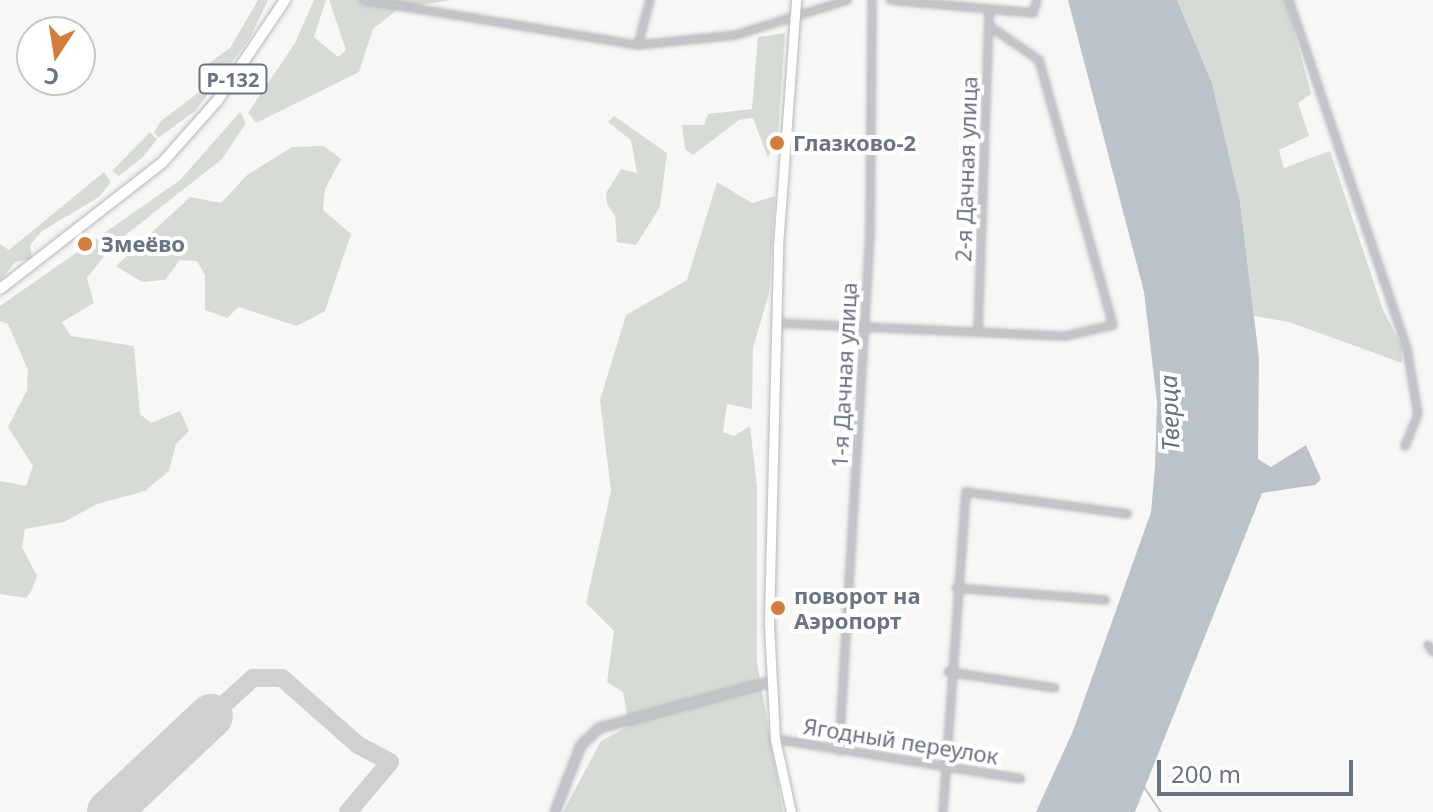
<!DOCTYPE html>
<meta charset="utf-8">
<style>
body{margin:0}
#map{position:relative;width:1433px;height:812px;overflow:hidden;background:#f7f8f5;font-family:"Noto Sans",sans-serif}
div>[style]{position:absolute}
.green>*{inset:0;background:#d6dcd5}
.water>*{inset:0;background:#bbc2c9}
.stream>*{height:2px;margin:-1px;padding:0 1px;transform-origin:1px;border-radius:1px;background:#bbc2c9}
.taxiway>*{height:18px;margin:-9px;padding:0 9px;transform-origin:9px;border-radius:9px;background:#ced0d2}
.runway>*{height:44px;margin:-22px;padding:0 22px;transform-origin:22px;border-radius:22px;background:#ced0d2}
.roads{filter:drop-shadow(0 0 2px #b5b8bd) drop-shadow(0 0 2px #b5b8bd)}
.minor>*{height:6px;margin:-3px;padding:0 3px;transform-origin:3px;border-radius:3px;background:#c2c4c9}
.tertiary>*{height:8px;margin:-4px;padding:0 4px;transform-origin:4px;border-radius:4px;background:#c2c4c9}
.secondary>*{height:9px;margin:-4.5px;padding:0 4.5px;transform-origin:4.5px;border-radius:4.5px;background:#fff}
.primary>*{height:10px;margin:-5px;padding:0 5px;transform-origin:5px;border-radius:5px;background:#fff}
.dots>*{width:22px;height:22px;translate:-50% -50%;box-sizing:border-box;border:4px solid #fff;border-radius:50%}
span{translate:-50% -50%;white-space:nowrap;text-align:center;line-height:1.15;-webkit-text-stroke:8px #fff;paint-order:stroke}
.shield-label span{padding:2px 6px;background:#fff;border:2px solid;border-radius:6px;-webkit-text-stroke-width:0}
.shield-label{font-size:20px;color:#6a7384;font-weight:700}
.poi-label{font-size:22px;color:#6a7384;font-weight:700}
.left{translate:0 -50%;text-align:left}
.street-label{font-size:22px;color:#6a7384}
.water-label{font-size:24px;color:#65737f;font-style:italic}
.north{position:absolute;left:16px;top:16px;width:80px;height:80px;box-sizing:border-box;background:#fff;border:2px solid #c3c7ce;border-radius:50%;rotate:192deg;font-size:22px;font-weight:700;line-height:32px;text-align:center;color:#6a7384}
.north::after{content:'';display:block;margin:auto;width:28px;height:36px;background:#d47c39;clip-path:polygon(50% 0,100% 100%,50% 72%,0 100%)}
.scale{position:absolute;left:1157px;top:760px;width:196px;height:36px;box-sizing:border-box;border:4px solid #6a7384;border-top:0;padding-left:10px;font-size:24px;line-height:28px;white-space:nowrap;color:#6a7384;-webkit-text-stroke:6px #fff;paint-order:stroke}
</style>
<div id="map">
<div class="green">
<div style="clip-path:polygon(258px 0,268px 0,250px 38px,210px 91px,205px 86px,213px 71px,209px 63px,230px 48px)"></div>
<div style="clip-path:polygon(314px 0,326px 0,314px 37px,338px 57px,346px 50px,329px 0,451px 0,398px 9px,373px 29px,359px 72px,256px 123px,248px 113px,295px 43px)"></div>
<div style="clip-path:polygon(1177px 0,1286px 0,1311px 94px,1298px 103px,1309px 136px,1279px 150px,1284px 168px,1330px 151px,1383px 310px,1402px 346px,1402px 363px,1289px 322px,1254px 316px,1240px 202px,1212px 83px)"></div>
<div style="clip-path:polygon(785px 33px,778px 134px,768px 158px,753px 118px,739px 120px,693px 155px,685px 149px,682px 125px,704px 125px,708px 114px,752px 109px,758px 37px)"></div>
<div style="clip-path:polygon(203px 89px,207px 95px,195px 111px,158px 138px,154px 132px,161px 121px)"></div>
<div style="clip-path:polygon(240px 112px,246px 123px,222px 159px,113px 245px,87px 278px,94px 303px,62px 322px,71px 336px,134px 346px,140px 414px,151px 423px,180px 411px,189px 431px,176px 444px,169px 471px,145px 491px,97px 504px,64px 522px,25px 529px,22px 547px,37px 576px,32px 590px,26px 598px,0 594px,0 481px,26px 486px,33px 466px,8px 427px,27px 390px,28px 370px,8px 324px,0 321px,0 306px,180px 180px)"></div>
<div style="clip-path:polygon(614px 116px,667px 153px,660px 207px,636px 245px,617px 242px,615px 216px,607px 204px,606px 193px,621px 169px,637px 173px,631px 140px,608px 122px)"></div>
<div style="clip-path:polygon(150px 132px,157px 139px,143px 157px,119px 176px,112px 171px)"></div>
<div style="clip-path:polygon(324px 146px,341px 159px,325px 189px,323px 210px,351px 234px,325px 311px,297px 326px,239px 307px,227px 318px,205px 310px,205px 275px,197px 261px,180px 260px,165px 280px,142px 282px,116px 266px,190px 197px,221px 203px,247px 175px,292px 147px)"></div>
<div style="clip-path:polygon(104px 172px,111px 182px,99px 197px,42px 231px,30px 245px,32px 259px,15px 262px,0 282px,0 244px,9px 250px)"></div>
<div style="clip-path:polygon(717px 182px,752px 203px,775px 196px,769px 293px,753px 348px,752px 409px,727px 404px,723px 432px,734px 436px,750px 426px,757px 487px,757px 662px,783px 812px,563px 812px,601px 741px,629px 726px,623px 692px,607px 682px,614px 631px,586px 603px,611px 491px,600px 400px,626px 315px,687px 280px)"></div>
</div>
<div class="water">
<div style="clip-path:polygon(1068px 0,1177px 0,1212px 83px,1240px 202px,1259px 358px,1258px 459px,1271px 467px,1306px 445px,1321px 479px,1315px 485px,1262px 493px,1135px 812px,1036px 812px,1073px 731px,1151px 512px,1155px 467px,1157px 402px,1144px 292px)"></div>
</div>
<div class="stream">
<div style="left:1144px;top:787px;width:30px;rotate:56deg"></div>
</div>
<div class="taxiway">
<div style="left:211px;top:716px;width:57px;rotate:-42.1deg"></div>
<div style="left:253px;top:678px;width:29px"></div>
<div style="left:282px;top:678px;width:101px;rotate:41.4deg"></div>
<div style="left:358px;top:745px;width:36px;rotate:28deg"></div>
<div style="left:390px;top:762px;width:65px;rotate:130deg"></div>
</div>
<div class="runway">
<div style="left:109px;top:812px;width:140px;rotate:-43.3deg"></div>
</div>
<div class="roads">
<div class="minor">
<div style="left:363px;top:0;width:279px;rotate:9.3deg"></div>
<div style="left:638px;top:45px;width:99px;rotate:-5.8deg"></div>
<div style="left:736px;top:35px;width:117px;rotate:-17.4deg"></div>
<div style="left:890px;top:0;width:144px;rotate:5.2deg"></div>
<div style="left:1033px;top:13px;width:14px;rotate:-73deg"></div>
<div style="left:1289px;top:0;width:368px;rotate:71.3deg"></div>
<div style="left:1407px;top:349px;width:66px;rotate:80.4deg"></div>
<div style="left:1418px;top:414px;width:35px;rotate:112deg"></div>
<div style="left:638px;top:45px;width:47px;rotate:-75.1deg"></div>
<div style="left:776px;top:323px;width:290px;rotate:2.6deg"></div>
<div style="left:1066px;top:336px;width:48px;rotate:-13.2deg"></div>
<div style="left:1113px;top:325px;width:275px;rotate:-105.6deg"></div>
<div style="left:1039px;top:60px;width:58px;rotate:-145.5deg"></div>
<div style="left:978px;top:332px;width:323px;rotate:-88deg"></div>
<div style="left:956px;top:588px;width:150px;rotate:4.6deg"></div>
<div style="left:1428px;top:645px;width:9px;rotate:54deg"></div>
<div style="left:948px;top:672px;width:108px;rotate:8.5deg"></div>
<div style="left:775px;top:739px;width:249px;rotate:9.2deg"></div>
<div style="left:839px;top:751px;width:516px;rotate:-86.56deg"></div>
<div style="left:870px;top:236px;width:236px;rotate:-89.5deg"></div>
<div style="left:943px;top:812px;width:321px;rotate:-85.9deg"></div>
<div style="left:966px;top:492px;width:163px;rotate:7.7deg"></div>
</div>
<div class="tertiary">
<div style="left:555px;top:812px;width:72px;rotate:-68.8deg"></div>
<div style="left:581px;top:745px;width:25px;rotate:-43deg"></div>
<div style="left:599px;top:728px;width:177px;rotate:-15.1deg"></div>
</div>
<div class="secondary">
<div style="left:791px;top:812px;width:75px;rotate:-102.4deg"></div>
<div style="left:775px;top:739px;width:116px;rotate:-93deg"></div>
<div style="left:769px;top:623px;width:377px;rotate:-88.6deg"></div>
<div style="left:778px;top:246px;width:247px;rotate:-85.8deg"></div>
</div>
<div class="primary">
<div style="left:0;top:289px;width:205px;rotate:-37.9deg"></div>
<div style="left:162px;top:163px;width:83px;rotate:-48.4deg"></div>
<div style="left:217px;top:101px;width:122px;rotate:-56deg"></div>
</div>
</div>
<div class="dots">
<div style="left:777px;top:143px;background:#d47c39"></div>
<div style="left:85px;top:244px;background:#d47c39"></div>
<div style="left:778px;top:608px;background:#d47c39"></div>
</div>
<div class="shield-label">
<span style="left:233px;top:79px">Р-132</span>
</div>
<div class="poi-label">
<span class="left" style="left:793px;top:143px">Глазково-2</span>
<span class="left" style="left:101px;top:244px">Змеёво</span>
<span class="left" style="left:794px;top:608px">поворот на<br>Аэропорт</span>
</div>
<div class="street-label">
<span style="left:966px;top:169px;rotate:-88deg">2-я Дачная улица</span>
<span style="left:844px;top:375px;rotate:-87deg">1-я Дачная улица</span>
<span style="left:901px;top:741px;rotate:9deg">Ягодный переулок</span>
</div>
<div class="water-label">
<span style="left:1169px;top:413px;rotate:-92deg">Тверца</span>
</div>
<div class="north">С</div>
<div class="scale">200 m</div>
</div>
